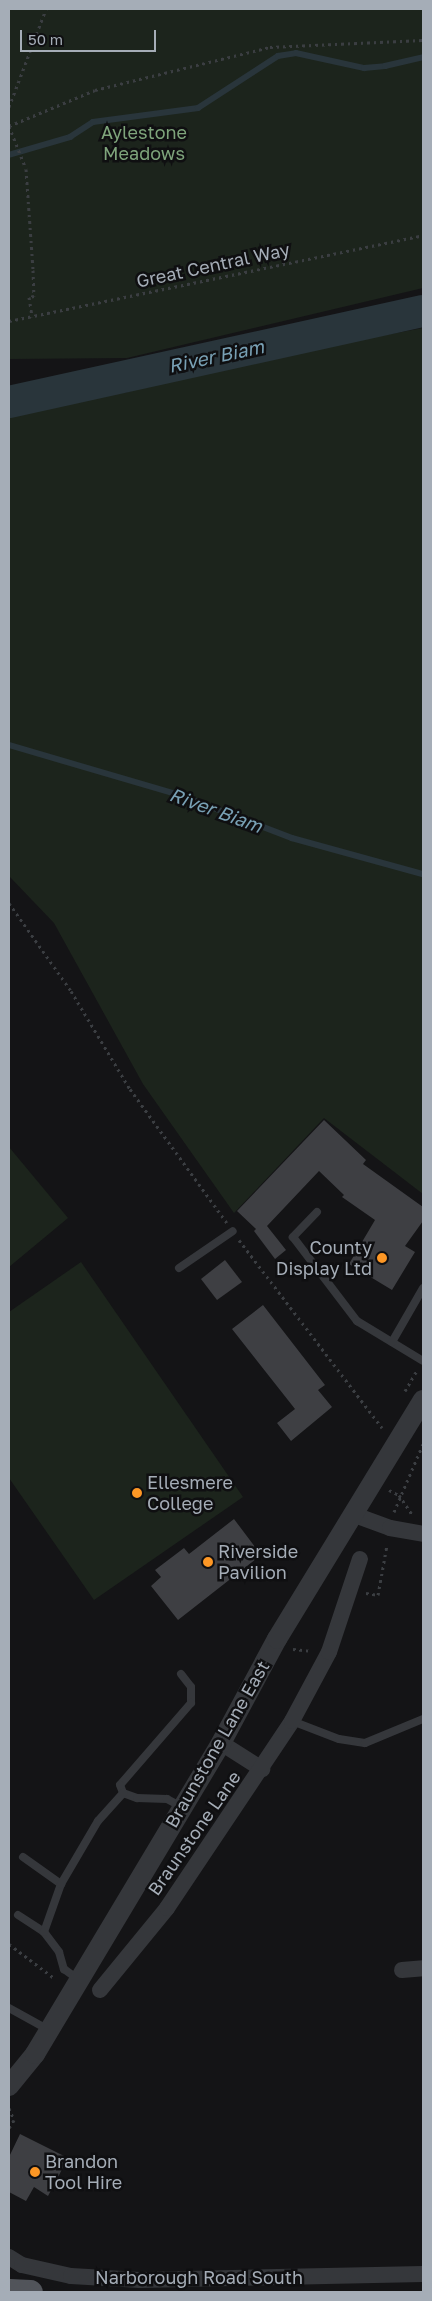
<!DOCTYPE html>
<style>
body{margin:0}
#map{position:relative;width:432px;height:2301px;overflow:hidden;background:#141416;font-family:"Golos Text",sans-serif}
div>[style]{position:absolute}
.green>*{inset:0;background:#1c241c}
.stream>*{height:5.5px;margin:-2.75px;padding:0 2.75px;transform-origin:2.75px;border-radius:2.75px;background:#29353b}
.river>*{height:32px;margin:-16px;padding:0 16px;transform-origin:16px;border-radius:16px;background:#29353b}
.building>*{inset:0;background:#3e3f43}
.path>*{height:3px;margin-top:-1.5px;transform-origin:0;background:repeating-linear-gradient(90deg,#3b3e42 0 2.5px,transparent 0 6.5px)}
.service>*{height:8px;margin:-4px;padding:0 4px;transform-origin:4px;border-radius:4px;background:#35373b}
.minor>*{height:16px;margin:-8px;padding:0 8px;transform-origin:8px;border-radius:8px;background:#35373b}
.tertiary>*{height:20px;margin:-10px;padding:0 10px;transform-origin:10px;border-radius:10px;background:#35373b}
.primary>*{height:25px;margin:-12.5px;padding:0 12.5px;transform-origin:12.5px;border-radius:12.5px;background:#51545a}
.dots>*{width:14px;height:14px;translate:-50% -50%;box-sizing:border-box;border:2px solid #0f0f11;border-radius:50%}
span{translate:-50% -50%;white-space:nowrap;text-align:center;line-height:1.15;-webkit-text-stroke:5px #0f0f11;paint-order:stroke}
.park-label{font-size:18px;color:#7ea47b}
.street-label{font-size:18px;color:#a5adb7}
.poi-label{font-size:18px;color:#a5adb7}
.right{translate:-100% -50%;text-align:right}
.left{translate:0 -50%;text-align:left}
.water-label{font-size:19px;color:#79a1b5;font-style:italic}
.frame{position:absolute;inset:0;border:10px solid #a5adb7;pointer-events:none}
.scale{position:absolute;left:20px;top:30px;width:136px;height:22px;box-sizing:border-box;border:2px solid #a5adb7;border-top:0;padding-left:6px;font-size:15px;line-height:18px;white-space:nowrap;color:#a5adb7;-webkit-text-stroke:4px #0f0f11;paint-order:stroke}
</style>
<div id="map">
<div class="green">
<div style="clip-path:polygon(9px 9px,423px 9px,423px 288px,127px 358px,9px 359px)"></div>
<div style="clip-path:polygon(423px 328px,423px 1194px,324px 1118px,234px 1213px,143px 1084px,54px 923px,9px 876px,9px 408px,67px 395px,124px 393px,215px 367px)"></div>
<div style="clip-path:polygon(9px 1147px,68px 1218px,9px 1267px)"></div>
<div style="clip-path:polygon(81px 1262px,243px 1497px,94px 1600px,9px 1478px,9px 1312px)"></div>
</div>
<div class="stream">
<div style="left:9px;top:155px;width:64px;rotate:-16.4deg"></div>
<div style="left:70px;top:137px;width:27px;rotate:-33deg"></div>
<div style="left:93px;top:122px;width:106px;rotate:-7.6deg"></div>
<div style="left:198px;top:108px;width:95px;rotate:-33deg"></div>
<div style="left:278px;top:56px;width:18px;rotate:-9deg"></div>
<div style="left:296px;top:53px;width:70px;rotate:12.4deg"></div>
<div style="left:364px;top:68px;width:21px;rotate:-5deg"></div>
<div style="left:385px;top:66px;width:39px;rotate:-13deg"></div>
<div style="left:9px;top:745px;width:178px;rotate:16.3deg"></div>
<div style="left:180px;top:795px;width:120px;rotate:21deg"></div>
<div style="left:292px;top:838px;width:136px;rotate:15.4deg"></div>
</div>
<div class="river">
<div style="left:9px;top:402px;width:424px;rotate:-12.4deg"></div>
</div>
<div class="building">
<div style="clip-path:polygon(324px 1120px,366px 1160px,363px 1164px,423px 1207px,423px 1221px,405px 1246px,415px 1252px,392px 1290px,349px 1264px,375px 1220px,342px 1197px,344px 1195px,319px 1171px,267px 1226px,286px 1250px,275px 1259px,254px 1231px,256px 1229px,237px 1211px)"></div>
<div style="clip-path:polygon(225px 1260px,242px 1282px,217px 1300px,201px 1279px)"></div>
<div style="clip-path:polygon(263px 1305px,325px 1385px,318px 1390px,332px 1407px,291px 1441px,277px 1423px,295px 1409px,232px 1329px)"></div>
<div style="clip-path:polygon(234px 1519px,261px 1555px,178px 1620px,151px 1586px,161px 1577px,155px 1570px,184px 1548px,189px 1554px)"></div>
<div style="clip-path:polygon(20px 2134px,68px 2158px,48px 2196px,34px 2187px,26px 2201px,9px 2192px,9px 2157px)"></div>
</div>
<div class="path">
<div style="left:9px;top:107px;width:105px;rotate:-69.3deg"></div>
<div style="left:9px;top:126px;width:93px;rotate:-22.7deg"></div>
<div style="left:95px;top:90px;width:180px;rotate:-13.8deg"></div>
<div style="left:270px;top:47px;width:153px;rotate:-2.6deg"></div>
<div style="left:9px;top:126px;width:46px;rotate:68.4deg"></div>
<div style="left:26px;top:169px;width:101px;rotate:86deg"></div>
<div style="left:33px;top:270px;width:26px;rotate:88deg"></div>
<div style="left:34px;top:296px;width:5px;rotate:169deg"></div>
<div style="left:29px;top:297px;width:20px;rotate:81deg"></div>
<div style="left:9px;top:321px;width:423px;rotate:-11.7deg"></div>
<div style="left:9px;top:903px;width:108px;rotate:54.8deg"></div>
<div style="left:71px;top:991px;width:114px;rotate:59deg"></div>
<div style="left:130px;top:1089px;width:165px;rotate:54.1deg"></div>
<div style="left:239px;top:1240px;width:236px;rotate:52.7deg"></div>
<div style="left:405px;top:1391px;width:24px;rotate:-60deg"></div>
<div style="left:389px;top:1490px;width:11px;rotate:27deg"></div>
<div style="left:399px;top:1495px;width:23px;rotate:56deg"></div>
<div style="left:394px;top:1512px;width:74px;rotate:-66.9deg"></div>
<div style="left:366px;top:1593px;width:12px;rotate:9deg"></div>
<div style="left:378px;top:1595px;width:51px;rotate:-79.8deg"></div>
<div style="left:293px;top:1649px;width:18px;rotate:6deg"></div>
<div style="left:9px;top:1944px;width:56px;rotate:37.1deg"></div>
<div style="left:9px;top:2108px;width:13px;rotate:67deg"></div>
<div style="left:14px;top:2120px;width:9px;rotate:122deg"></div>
</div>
<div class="service">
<div style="left:317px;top:1212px;width:35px;rotate:134deg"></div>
<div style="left:293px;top:1237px;width:106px;rotate:52.7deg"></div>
<div style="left:357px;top:1321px;width:77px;rotate:31.2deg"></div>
<div style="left:179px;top:1268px;width:65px;rotate:-34.4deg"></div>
<div style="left:392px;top:1342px;width:62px;rotate:-60.1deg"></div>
<div style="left:181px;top:1674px;width:16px;rotate:52deg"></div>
<div style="left:191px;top:1687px;width:16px;rotate:90deg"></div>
<div style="left:191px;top:1703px;width:108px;rotate:130.9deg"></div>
<div style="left:120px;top:1785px;width:9px;rotate:69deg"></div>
<div style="left:123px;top:1793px;width:15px;rotate:20deg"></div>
<div style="left:137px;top:1798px;width:30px;rotate:2deg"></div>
<div style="left:167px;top:1799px;width:17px;rotate:28deg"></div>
<div style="left:292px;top:1721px;width:50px;rotate:21deg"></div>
<div style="left:339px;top:1739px;width:26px;rotate:9deg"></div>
<div style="left:365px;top:1743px;width:63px;rotate:-22.5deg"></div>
<div style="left:23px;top:1857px;width:47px;rotate:35.4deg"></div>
<div style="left:18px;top:1915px;width:31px;rotate:33deg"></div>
<div style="left:44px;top:1932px;width:25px;rotate:53deg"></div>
<div style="left:59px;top:1952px;width:18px;rotate:74deg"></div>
<div style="left:64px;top:1969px;width:19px;rotate:36deg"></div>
<div style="left:44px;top:1932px;width:51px;rotate:-70.5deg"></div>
<div style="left:61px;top:1884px;width:73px;rotate:-59.6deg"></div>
<div style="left:98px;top:1821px;width:38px;rotate:-48deg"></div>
<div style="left:9px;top:2008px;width:46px;rotate:28.8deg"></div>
</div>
<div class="minor">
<div style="left:352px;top:1514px;width:40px;rotate:20.2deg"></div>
<div style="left:390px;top:1528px;width:34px;rotate:10deg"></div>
<div style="left:221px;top:1743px;width:49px;rotate:32.4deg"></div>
<div style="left:402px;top:1970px;width:21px;rotate:-5deg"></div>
<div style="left:100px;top:1990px;width:106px;rotate:-50.7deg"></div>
<div style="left:167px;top:1908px;width:225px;rotate:-56.2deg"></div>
<div style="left:292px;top:1721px;width:78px;rotate:-61.8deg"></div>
<div style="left:329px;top:1652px;width:98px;rotate:-71.6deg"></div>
<div style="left:9px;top:2257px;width:15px;rotate:32deg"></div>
<div style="left:22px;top:2265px;width:50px;rotate:12.7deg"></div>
<div style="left:71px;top:2276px;width:69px;rotate:3.3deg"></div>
<div style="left:140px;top:2280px;width:283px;rotate:-1.2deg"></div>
</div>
<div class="tertiary">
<div style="left:9px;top:2086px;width:41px;rotate:-50.9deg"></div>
<div style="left:35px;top:2054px;width:362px;rotate:-59.1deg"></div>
<div style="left:221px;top:1743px;width:118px;rotate:-61.7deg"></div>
<div style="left:277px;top:1639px;width:280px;rotate:-58.6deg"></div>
</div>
<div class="primary">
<div style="left:9px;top:2291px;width:21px;rotate:3deg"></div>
</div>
<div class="dots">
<div style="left:382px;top:1258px;background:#fd9725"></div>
<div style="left:137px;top:1493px;background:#fd9725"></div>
<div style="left:208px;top:1562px;background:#fd9725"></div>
<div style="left:35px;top:2172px;background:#fd9725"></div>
</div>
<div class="park-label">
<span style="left:144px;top:143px">Aylestone<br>Meadows</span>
</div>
<div class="street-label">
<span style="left:213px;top:265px;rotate:-12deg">Great Central Way</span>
<span style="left:217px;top:1744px;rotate:-60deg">Braunstone Lane East</span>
<span style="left:194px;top:1833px;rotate:-55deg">Braunstone Lane</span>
<span style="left:199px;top:2277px">Narborough Road South</span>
</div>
<div class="poi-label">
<span class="right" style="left:372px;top:1258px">County<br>Display Ltd</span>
<span class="left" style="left:147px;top:1493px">Ellesmere<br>College</span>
<span class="left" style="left:218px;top:1562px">Riverside<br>Pavilion</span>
<span class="left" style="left:45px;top:2172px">Brandon<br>Tool Hire</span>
</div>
<div class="water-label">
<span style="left:216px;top:356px;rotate:-12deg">River Biam</span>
<span style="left:216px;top:810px;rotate:20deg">River Biam</span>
</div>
<div class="frame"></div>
<div class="scale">50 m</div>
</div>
